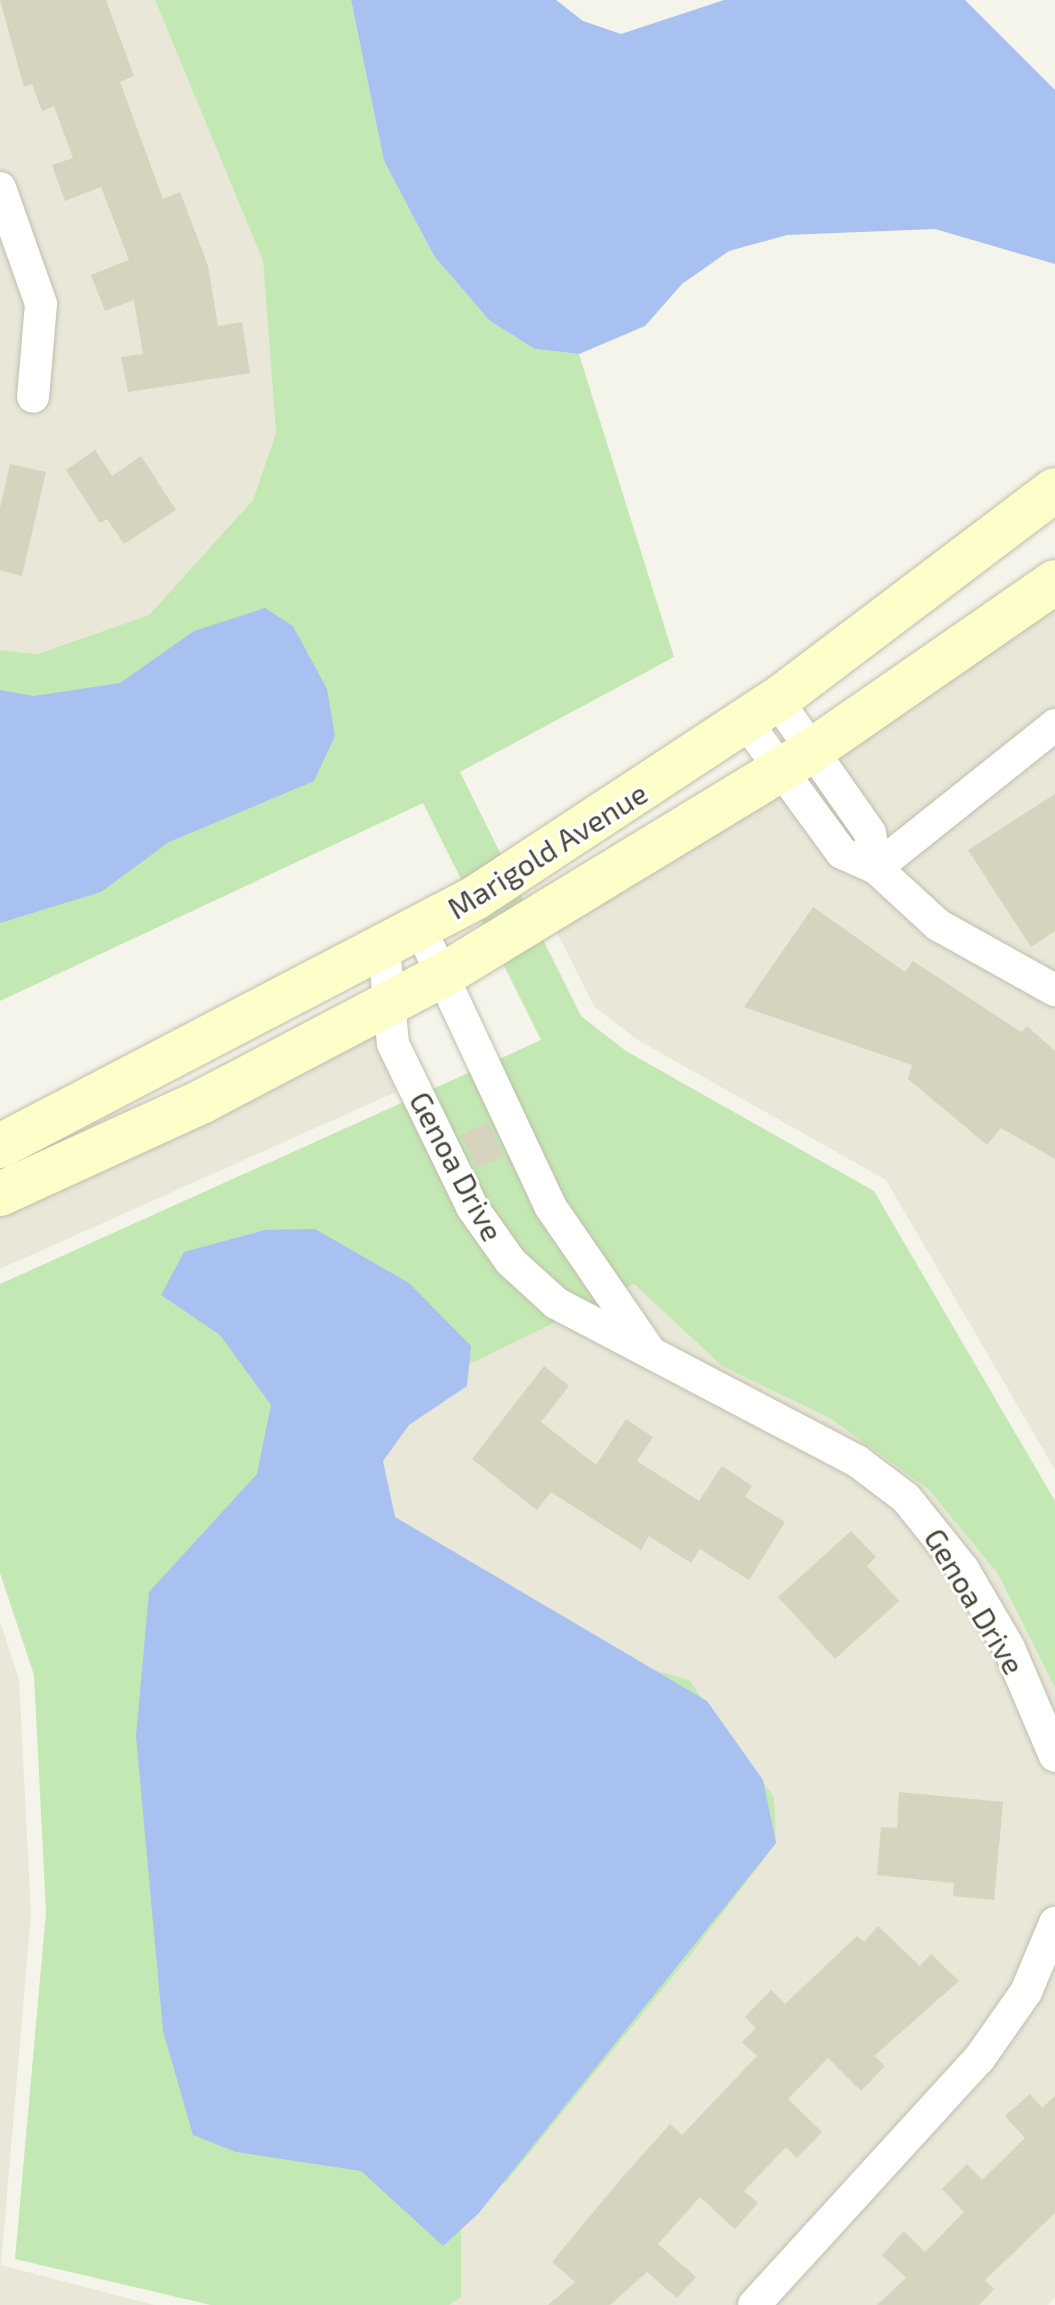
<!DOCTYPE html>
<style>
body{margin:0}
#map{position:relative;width:1055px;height:2305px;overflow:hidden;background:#f5f4ea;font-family:"Exo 2",sans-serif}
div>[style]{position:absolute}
.residential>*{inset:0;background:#e8e7d8}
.green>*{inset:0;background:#c3e8b3}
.water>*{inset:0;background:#a8c1f0}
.building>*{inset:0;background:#d6d3bf}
.roads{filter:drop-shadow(0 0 2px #c0beac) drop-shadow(0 0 2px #c0beac)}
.minor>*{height:32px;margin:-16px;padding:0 16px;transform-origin:16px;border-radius:16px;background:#fff}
.secondary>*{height:44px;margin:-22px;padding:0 22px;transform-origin:22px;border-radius:22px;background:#fefecb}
span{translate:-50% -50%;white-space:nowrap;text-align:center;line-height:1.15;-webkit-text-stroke:6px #fff;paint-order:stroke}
.street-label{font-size:30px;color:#494638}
</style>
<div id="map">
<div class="residential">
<div style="clip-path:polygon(0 0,155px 0,263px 261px,276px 433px,253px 500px,149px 615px,36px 654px,0 650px)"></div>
<div style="clip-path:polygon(1055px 603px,1055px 1470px,886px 1180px,636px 1039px,594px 1006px,555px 928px,880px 731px)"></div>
<div style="clip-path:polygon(375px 1031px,396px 1092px,0 1269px,0 1211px)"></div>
<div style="clip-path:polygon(634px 1284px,722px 1366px,831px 1419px,928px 1489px,998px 1574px,1055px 1688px,1055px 2297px,1048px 2305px,449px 2305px,461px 2296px,460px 2208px,774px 1797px,689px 1680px,586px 1651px,451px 1569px,381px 1504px,371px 1433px,439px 1379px)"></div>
<div style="clip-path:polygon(0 1621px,19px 1679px,31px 1913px,1px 2265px,154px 2305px,0 2305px)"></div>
</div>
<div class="green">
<div style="clip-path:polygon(155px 0,351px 0,384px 161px,434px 256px,490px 321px,535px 349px,579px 354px,674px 657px,460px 772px,581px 1016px,626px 1051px,874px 1191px,1055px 1501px,1055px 1688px,998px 1574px,928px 1489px,831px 1419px,722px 1366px,634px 1284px,439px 1379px,371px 1433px,381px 1504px,451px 1569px,586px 1650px,689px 1680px,774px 1797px,776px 1843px,692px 1953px,506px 2182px,461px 2208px,461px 2297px,449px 2305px,211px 2305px,15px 2259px,46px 1912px,34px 1675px,0 1573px,0 1284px,541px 1040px,423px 803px,0 1001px,0 650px,37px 654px,149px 615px,253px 500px,276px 433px,263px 261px)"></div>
</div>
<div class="water">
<div style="clip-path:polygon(351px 0,556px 0,583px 21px,621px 34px,724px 0,965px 0,1055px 90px,1055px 264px,935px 229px,787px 235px,729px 251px,682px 284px,645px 326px,579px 354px,535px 349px,490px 321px,434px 256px,384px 161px)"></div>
<div style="clip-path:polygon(265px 608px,293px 626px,327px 689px,335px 736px,314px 781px,169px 842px,101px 892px,0 923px,0 690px,34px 696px,120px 683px,194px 631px)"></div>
<div style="clip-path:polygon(315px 1229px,409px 1283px,471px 1346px,467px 1386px,409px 1425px,383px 1461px,395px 1517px,707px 1701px,763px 1780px,776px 1843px,478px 2214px,443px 2246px,361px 2171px,236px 2152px,193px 2135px,163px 2031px,136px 1736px,149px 1592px,257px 1474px,271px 1405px,220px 1335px,161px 1295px,184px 1252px,265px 1230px)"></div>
</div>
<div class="building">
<div style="clip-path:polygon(0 0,106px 0,134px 76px,120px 82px,163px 199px,180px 192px,208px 266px,218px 326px,242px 322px,250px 373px,128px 392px,121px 357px,143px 354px,134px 300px,105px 311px,91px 275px,129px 260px,101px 187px,65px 201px,52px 165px,73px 158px,54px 106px,42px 111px,32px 84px,24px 87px)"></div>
<div style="clip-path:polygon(95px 450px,112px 476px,141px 456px,176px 510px,124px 544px,107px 519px,100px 523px,66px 470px)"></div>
<div style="clip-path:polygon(10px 464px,46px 472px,22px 576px,0 570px,0 508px)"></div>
<div style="clip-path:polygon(1055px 794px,1055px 931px,1031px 947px,968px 850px)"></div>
<div style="clip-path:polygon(813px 907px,905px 972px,913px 961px,1021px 1032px,1027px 1026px,1055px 1051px,1055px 1159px,1001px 1128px,987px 1145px,908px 1079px,912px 1065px,744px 1007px)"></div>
<div style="clip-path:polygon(487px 1122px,504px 1156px,477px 1169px,461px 1135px)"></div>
<div style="clip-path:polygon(544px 1366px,569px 1386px,541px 1422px,596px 1465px,626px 1419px,653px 1437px,637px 1461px,699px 1501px,722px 1466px,752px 1486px,745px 1497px,785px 1522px,749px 1580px,700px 1549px,691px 1563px,649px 1536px,641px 1550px,551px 1492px,537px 1510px,472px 1459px)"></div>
<div style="clip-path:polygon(851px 1531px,876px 1557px,867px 1566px,899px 1601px,835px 1659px,778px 1597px)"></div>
<div style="clip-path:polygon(899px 1792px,1003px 1802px,994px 1900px,953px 1896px,954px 1883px,877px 1875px,881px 1827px,897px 1828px)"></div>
<div style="clip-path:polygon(878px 1926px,920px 1966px,931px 1954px,959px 1981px,874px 2056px,885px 2066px,861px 2091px,828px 2058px,788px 2099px,822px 2132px,797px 2158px,786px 2147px,744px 2191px,758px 2203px,735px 2229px,700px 2197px,658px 2244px,696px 2277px,677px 2298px,647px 2272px,610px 2305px,548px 2305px,575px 2282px,552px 2262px,615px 2186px,670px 2124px,682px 2135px,757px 2056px,742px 2042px,756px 2028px,745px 2017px,771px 1990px,785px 2004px,857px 1936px,864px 1942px)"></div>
<div style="clip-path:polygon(1030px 2094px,1042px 2108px,1055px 2096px,1055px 2213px,985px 2280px,994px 2289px,979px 2305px,877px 2305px,906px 2278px,882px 2255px,904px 2231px,925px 2252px,964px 2212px,942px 2189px,967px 2164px,982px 2180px,1025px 2138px,1005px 2116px)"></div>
</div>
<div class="roads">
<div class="minor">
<div style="left:0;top:188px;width:123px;rotate:70.5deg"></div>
<div style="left:41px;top:304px;width:93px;rotate:94.9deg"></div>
<div style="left:777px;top:700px;width:162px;rotate:55deg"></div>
<div style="left:870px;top:833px;width:36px;rotate:80deg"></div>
<div style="left:746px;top:722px;width:162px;rotate:53.8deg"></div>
<div style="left:842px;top:853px;width:37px;rotate:24deg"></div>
<div style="left:876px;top:868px;width:84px;rotate:42.6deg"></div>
<div style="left:938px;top:925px;width:134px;rotate:29.1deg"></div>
<div style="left:876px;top:868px;width:229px;rotate:-38.6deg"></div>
<div style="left:420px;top:928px;width:307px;rotate:64.9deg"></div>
<div style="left:550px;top:1206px;width:175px;rotate:55.5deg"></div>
<div style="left:384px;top:947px;width:97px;rotate:84.7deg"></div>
<div style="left:393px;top:1044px;width:181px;rotate:64.1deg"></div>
<div style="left:472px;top:1207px;width:67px;rotate:54.7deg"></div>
<div style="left:511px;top:1262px;width:61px;rotate:42.3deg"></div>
<div style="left:556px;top:1303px;width:340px;rotate:27.7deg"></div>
<div style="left:857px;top:1461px;width:61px;rotate:37.1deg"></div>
<div style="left:906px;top:1498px;width:91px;rotate:51.2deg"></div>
<div style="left:963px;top:1569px;width:91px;rotate:59.8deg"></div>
<div style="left:1009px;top:1648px;width:117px;rotate:66.9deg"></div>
<div style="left:754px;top:2305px;width:333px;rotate:-47.6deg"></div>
<div style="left:979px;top:2059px;width:82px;rotate:-55deg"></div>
<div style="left:1026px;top:1992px;width:75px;rotate:-67.2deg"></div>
</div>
<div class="secondary">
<div style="left:0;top:1146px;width:536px;rotate:-27.57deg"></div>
<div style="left:475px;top:898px;width:361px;rotate:-33.3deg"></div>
<div style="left:777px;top:700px;width:348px;rotate:-37.1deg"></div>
<div style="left:0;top:1194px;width:223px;rotate:-24.6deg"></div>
<div style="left:203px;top:1101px;width:271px;rotate:-27.7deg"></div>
<div style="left:443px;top:975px;width:431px;rotate:-31.3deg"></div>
<div style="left:811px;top:751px;width:297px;rotate:-34.7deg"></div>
</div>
</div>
<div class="street-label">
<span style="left:547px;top:850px;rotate:-32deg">Marigold Avenue</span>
<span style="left:457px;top:1166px;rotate:62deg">Genoa Drive</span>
<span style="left:975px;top:1601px;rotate:59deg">Genoa Drive</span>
</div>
</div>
